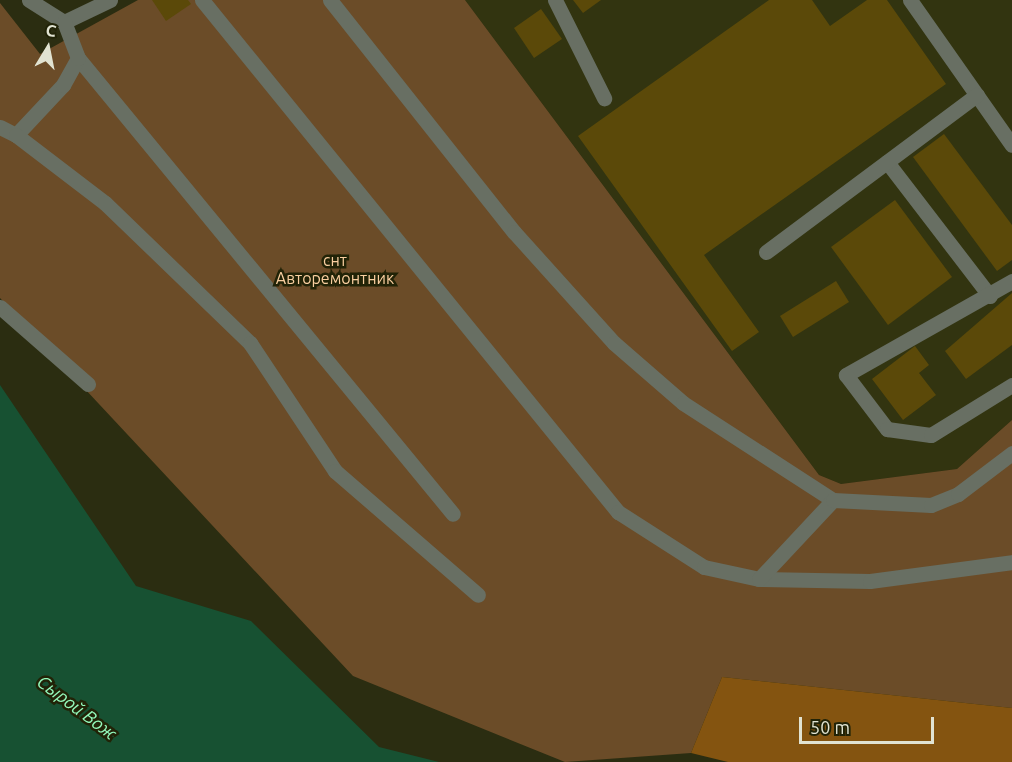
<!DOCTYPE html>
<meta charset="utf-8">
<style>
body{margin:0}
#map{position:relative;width:1012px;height:762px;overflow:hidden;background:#2b2d11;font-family:Ubuntu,sans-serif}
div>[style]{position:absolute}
.built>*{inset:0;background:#323410}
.green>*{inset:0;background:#6b4c28}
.forest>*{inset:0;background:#845410}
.water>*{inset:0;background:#175132}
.building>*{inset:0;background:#5b4909}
.minor>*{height:15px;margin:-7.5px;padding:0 7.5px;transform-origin:7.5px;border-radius:7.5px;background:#686f63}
span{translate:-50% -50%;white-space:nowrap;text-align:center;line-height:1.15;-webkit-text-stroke:5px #212307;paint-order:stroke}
.park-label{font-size:16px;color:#facfa0}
.water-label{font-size:18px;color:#94fabc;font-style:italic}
.north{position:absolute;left:18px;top:18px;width:60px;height:60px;-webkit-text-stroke:4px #212307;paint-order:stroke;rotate:10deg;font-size:16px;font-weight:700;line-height:24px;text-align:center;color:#e1e3d2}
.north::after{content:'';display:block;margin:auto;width:21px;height:27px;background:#e1e3d2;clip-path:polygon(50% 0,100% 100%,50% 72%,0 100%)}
.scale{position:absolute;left:799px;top:717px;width:135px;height:27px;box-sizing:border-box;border:3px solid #e1e3d2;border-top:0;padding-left:8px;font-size:18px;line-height:21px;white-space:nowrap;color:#e1e3d2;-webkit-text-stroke:4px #212307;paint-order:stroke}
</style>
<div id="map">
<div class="built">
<div style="clip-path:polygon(465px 0,1012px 0,1012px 420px,957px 469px,841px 484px,819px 475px)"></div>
</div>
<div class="green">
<div style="clip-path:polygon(138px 0,465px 0,819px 475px,841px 484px,957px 469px,1012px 420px,1012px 708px,722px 677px,691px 753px,565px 762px,353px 676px,0 298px,0 3px,40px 54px)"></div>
</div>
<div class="forest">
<div style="clip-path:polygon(722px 677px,1012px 708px,1012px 762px,728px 762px,691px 753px)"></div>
</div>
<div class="water">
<div style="clip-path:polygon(0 385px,136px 586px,251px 621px,379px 747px,439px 762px,0 762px)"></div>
</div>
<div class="building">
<div style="clip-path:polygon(152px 0,188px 0,191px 4px,166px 21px)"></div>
<div style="clip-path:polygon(573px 0,601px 0,583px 13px)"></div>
<div style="clip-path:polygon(769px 0,812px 0,830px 26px,867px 0,887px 0,946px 84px,704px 255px,759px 332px,732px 351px,578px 136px)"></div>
<div style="clip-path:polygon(541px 9px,562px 39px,534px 58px,514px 28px)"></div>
<div style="clip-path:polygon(944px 134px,1012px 225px,1012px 260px,997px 271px,913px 157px)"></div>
<div style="clip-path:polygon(895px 200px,952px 277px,888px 325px,831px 247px)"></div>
<div style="clip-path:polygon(836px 281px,849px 302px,793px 337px,780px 316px)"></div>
<div style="clip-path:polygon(1012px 293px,1012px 345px,966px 379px,945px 351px)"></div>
<div style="clip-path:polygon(915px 346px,929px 365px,919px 373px,936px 395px,903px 420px,872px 379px)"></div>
</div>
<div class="minor">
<div style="left:29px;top:0;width:41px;rotate:32.2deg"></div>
<div style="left:202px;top:0;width:660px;rotate:50.91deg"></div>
<div style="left:618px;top:512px;width:102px;rotate:32.6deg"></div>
<div style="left:704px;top:567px;width:56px;rotate:12.3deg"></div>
<div style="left:759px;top:579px;width:111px;rotate:1deg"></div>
<div style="left:870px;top:581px;width:143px;rotate:-7.6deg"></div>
<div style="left:330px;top:0;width:296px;rotate:51.6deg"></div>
<div style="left:514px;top:232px;width:149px;rotate:48deg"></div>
<div style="left:614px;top:343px;width:91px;rotate:41deg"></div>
<div style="left:683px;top:403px;width:179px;rotate:32.9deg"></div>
<div style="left:833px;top:500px;width:108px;rotate:133.1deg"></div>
<div style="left:555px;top:0;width:110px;rotate:63.4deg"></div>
<div style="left:910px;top:0;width:177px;rotate:54.9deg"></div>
<div style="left:64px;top:22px;width:51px;rotate:-25.6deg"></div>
<div style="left:78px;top:58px;width:590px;rotate:50.57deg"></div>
<div style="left:0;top:127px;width:18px;rotate:27deg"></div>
<div style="left:16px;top:135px;width:69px;rotate:-46.8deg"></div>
<div style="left:63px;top:85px;width:31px;rotate:-61deg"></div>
<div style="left:78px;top:58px;width:39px;rotate:-111deg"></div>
<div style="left:16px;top:135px;width:112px;rotate:37.4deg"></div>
<div style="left:105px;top:203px;width:202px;rotate:44deg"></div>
<div style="left:250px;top:343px;width:154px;rotate:56.4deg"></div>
<div style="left:335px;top:471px;width:189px;rotate:40.9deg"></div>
<div style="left:887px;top:162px;width:169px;rotate:52.5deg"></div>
<div style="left:766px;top:252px;width:263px;rotate:-36.7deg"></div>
<div style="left:1012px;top:281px;width:191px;rotate:150.5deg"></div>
<div style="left:846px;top:375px;width:68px;rotate:52.8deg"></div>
<div style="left:887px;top:429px;width:44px;rotate:7.8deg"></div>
<div style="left:931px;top:435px;width:95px;rotate:-31.7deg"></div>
<div style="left:0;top:307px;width:117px;rotate:41.2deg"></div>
<div style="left:833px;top:500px;width:98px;rotate:2.9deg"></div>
<div style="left:931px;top:505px;width:29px;rotate:-22deg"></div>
<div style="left:958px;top:494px;width:68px;rotate:-37.2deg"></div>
</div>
<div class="park-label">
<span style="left:335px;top:269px">снт<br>Авторемонтник</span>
</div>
<div class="water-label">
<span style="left:77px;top:707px;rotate:37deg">Сырой Вож</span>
</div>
<div class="north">С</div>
<div class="scale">50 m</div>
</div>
